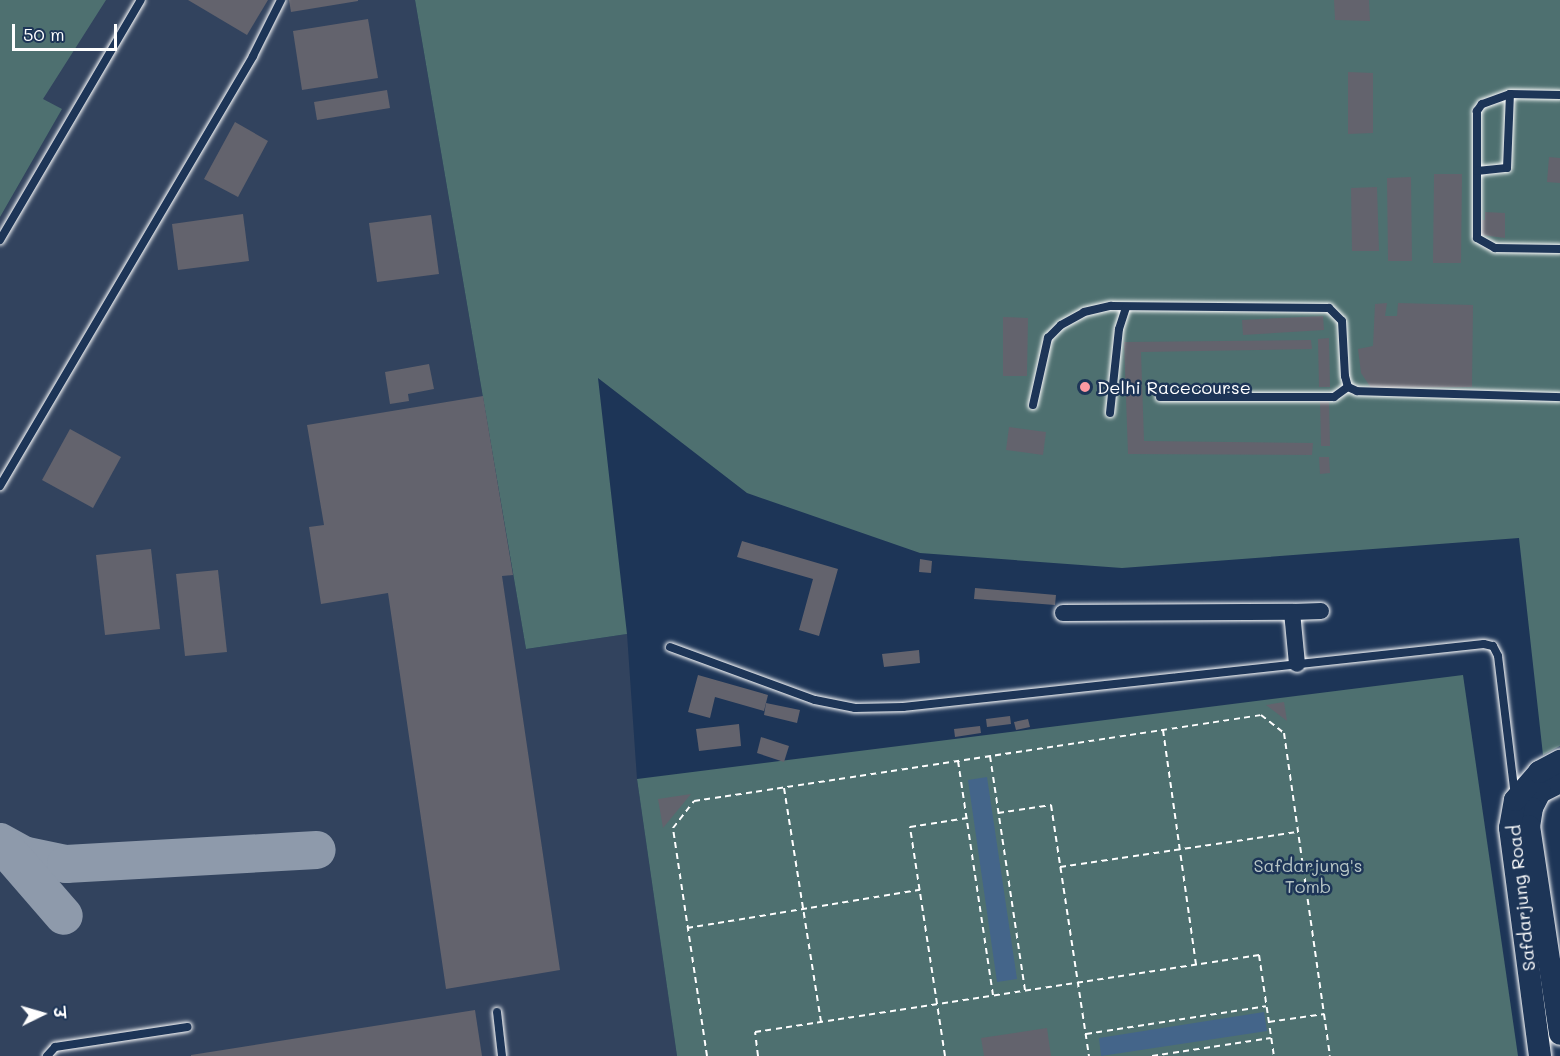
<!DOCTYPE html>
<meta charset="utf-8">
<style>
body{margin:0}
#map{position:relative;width:1560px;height:1056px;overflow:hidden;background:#1d3557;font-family:Mali,"Playpen Sans Deva",sans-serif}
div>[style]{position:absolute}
.built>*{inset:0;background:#32435e}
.green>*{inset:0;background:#4e7070}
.water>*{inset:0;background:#44658a}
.taxiway>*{height:38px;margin:-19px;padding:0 19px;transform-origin:19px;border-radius:19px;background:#8e9aab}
.building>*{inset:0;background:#63636d}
.path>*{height:2px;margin-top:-1px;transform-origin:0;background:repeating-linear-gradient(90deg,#fff 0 6px,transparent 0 10.5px)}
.roads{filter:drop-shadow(0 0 2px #fff) drop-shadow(0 0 2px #fff)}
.lane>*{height:8px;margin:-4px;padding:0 4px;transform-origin:4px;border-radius:4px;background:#1d3557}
.street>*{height:16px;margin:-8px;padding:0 8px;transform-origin:8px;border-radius:8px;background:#1d3557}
.secondary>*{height:22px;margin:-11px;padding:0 11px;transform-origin:11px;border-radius:11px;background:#1d3557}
.dots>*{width:16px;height:16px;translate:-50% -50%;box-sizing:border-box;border:3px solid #1d3557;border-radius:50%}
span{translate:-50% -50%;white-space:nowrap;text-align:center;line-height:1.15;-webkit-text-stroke:5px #1d3557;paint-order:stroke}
.poi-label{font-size:18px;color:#fff}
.left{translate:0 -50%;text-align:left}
.park-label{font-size:18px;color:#b8c6c6}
.street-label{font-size:18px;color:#fff}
.north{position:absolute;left:12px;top:984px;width:60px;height:60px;-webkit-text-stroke:4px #1d3557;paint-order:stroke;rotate:85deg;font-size:16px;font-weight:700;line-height:24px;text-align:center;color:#fff}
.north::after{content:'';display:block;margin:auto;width:21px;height:27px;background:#fff;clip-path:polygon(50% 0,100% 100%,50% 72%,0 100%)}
.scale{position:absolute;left:12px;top:24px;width:105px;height:27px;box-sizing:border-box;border:3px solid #fff;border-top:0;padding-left:8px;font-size:18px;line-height:21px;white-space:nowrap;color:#fff;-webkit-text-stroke:4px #1d3557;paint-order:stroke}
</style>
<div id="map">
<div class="built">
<div style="clip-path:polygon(0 0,415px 0,526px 649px,627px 634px,637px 779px,677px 1056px,0 1056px)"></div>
</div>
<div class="green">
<div style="clip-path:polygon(0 0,106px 0,43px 99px,62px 109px,0 217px)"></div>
<div style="clip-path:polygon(415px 0,1560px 0,1560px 746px,1543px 755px,1519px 538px,1122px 568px,920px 553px,747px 493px,598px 378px,627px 634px,526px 649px)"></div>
<div style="clip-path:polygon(1463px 675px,1518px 1056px,677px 1056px,637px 779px)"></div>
</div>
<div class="water">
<div style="clip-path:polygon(987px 777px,1017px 979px,997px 982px,968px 780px)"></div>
<div style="clip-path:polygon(1264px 1012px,1267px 1031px,1101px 1056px,1099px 1038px)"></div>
</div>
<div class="taxiway">
<div style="left:0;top:842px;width:26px;rotate:29deg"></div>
<div style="left:23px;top:855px;width:44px;rotate:11.8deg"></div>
<div style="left:66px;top:864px;width:251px;rotate:-3.2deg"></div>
<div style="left:4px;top:847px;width:91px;rotate:49deg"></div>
</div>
<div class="building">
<div style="clip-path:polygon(188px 0,268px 0,247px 35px)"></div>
<div style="clip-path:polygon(289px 0,358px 0,358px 1px,291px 12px)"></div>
<div style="clip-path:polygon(1334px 0,1369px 0,1370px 21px,1335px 20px)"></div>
<div style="clip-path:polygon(368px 19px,378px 78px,302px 90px,293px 31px)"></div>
<div style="clip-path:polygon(1348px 72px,1373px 73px,1373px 133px,1348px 134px)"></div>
<div style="clip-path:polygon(387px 90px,390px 108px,317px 120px,314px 102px)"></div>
<div style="clip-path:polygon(235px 122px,268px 141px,238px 197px,204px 179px)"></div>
<div style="clip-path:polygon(1549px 157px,1560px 158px,1560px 183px,1547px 182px)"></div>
<div style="clip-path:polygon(1434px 174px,1462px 174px,1461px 263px,1433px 263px)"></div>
<div style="clip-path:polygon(1411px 177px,1412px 261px,1388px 261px,1387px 178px)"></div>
<div style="clip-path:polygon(1377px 187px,1379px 251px,1352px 251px,1351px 188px)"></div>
<div style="clip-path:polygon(1485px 212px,1505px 213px,1505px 238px,1481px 235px,1481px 220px,1485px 220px)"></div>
<div style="clip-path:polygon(243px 214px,249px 261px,178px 270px,172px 224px)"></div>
<div style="clip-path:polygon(431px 215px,439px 274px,377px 282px,369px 223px)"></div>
<div style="clip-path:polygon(1387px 303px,1385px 316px,1397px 316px,1398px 303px,1473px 305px,1472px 387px,1371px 388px,1361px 373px,1358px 349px,1373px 346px,1375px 304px)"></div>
<div style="clip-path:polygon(1323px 316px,1324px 330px,1243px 335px,1242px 320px)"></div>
<div style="clip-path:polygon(1003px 317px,1028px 318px,1027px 376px,1003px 376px)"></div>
<div style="clip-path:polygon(1329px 338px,1330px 387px,1319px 387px,1318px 339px)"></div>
<div style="clip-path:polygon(1311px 340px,1312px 349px,1141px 352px,1144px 441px,1313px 443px,1312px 455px,1128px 454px,1124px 342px)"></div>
<div style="clip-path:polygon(429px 364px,434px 389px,408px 394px,409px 401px,390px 404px,385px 372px)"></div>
<div style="clip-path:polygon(483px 396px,513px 575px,502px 576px,560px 970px,446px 989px,388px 593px,321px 604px,309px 527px,324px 525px,307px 425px)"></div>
<div style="clip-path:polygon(1320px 399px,1329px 399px,1330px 446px,1321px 446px)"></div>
<div style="clip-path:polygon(1009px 427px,1046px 432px,1043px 455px,1006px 450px)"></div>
<div style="clip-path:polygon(70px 429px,121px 457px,93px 508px,42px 480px)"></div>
<div style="clip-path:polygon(1319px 457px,1329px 457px,1330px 473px,1320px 474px)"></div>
<div style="clip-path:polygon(742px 541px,838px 569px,819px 636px,799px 630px,813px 579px,737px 557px)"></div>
<div style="clip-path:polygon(151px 549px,160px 629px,105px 635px,96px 555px)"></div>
<div style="clip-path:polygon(920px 559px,932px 561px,931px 573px,919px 572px)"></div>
<div style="clip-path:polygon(218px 570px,227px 652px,185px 656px,176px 574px)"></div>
<div style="clip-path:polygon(975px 588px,1056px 595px,1055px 605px,974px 599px)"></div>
<div style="clip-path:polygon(919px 650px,920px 663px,884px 667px,882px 654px)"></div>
<div style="clip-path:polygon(698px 675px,768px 695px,764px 711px,715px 697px,710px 718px,688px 712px)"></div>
<div style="clip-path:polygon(1284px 702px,1287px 721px,1266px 705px)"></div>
<div style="clip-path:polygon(766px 703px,800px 710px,797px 723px,764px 715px)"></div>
<div style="clip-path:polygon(1010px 716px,1011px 724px,987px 727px,986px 719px)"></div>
<div style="clip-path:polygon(1028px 719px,1030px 727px,1016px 730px,1014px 722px)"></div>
<div style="clip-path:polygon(739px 724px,741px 746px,699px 751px,696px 729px)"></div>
<div style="clip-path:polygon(980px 726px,981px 733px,955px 737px,954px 729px)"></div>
<div style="clip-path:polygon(761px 737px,789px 746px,784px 762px,757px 753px)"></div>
<div style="clip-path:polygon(691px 794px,663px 828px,658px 799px)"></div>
<div style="clip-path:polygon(475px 1010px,482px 1056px,191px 1056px,191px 1055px)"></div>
<div style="clip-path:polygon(1047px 1028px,1051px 1056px,984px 1056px,981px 1038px)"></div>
</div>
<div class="path">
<div style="left:1163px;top:730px;width:237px;rotate:82deg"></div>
<div style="left:990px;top:756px;width:238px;rotate:81.5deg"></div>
<div style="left:958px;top:761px;width:237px;rotate:81.5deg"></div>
<div style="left:784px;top:788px;width:237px;rotate:81deg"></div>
<div style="left:998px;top:813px;width:54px;rotate:-8.6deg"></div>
<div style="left:1051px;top:805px;width:254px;rotate:81.4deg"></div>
<div style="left:1060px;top:867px;width:241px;rotate:-8.4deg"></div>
<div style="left:687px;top:928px;width:236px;rotate:-9.3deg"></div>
<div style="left:1269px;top:1022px;width:56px;rotate:-8.3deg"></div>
<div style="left:1086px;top:1034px;width:182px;rotate:-8.8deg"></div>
<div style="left:707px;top:1056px;width:231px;rotate:-98.5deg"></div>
<div style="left:673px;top:828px;width:34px;rotate:-52deg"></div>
<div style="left:694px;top:801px;width:573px;rotate:-8.62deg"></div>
<div style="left:1261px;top:715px;width:29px;rotate:38deg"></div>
<div style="left:1284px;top:733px;width:326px;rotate:81.9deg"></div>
<div style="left:758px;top:1056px;width:24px;rotate:-97deg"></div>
<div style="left:755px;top:1032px;width:510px;rotate:-8.69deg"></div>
<div style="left:1259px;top:955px;width:102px;rotate:81.6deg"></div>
<div style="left:945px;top:1056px;width:232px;rotate:-98.7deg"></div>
<div style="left:910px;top:827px;width:58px;rotate:-9deg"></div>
<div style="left:1152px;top:1056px;width:120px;rotate:-8.6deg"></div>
</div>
<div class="roads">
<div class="lane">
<div style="left:1560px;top:95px;width:50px;rotate:-178.9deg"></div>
<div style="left:1510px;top:94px;width:30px;rotate:160deg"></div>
<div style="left:1482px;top:104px;width:9px;rotate:126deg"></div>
<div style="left:1477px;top:111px;width:127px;rotate:90deg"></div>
<div style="left:1477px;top:238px;width:21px;rotate:29deg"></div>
<div style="left:1495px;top:248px;width:65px;rotate:0.9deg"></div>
<div style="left:1477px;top:171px;width:30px;rotate:-6deg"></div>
<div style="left:1507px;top:168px;width:74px;rotate:-87.7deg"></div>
<div style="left:0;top:240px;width:278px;rotate:-59.6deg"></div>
<div style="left:1160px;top:397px;width:174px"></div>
<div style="left:1334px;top:397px;width:17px;rotate:-36deg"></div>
<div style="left:1033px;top:405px;width:69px;rotate:-77.4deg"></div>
<div style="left:1048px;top:338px;width:18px;rotate:-45deg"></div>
<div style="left:1061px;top:325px;width:26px;rotate:-29deg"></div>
<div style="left:1084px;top:312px;width:28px;rotate:-13deg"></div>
<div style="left:1111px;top:306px;width:218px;rotate:0.5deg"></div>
<div style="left:1329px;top:308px;width:18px;rotate:45deg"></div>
<div style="left:1342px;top:321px;width:55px;rotate:86.9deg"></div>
<div style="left:1345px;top:376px;width:11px;rotate:75deg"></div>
<div style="left:1348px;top:387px;width:10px;rotate:24deg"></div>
<div style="left:1357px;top:391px;width:203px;rotate:1.7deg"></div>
<div style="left:1110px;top:413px;width:84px;rotate:-83.9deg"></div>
<div style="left:1119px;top:329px;width:23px;rotate:-72deg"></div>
<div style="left:0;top:486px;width:499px;rotate:-59.5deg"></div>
<div style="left:253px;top:56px;width:63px;rotate:-63.4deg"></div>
<div style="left:670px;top:647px;width:154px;rotate:20.1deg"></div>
<div style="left:815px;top:700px;width:41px;rotate:11.3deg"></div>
<div style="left:855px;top:708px;width:48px;rotate:-1.2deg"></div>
<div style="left:903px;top:707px;width:584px;rotate:-6.19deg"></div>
<div style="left:1484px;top:644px;width:9px;rotate:13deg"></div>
<div style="left:1493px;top:646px;width:11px;rotate:63deg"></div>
<div style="left:1498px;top:656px;width:141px;rotate:83.1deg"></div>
<div style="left:497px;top:1012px;width:44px;rotate:83.5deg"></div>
<div style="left:47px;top:1056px;width:12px;rotate:-48deg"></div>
<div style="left:55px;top:1047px;width:134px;rotate:-8.6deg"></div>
</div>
<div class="street">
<div style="left:1292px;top:612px;width:29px;rotate:-2deg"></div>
<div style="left:1063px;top:613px;width:229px;rotate:-0.3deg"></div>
<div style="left:1292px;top:612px;width:52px;rotate:84.5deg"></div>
</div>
<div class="secondary">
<div style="left:1560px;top:782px;width:22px;rotate:153deg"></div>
<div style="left:1540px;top:792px;width:18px;rotate:117deg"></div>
<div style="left:1532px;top:808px;width:18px;rotate:99deg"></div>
<div style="left:1529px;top:826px;width:210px;rotate:81.5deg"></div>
<div style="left:1540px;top:1056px;width:230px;rotate:-97.5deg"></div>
<div style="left:1510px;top:828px;width:28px;rotate:-80deg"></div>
<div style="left:1515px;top:800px;width:37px;rotate:-49deg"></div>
<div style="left:1539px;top:772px;width:24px;rotate:-28deg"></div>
</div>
</div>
<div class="dots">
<div style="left:1085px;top:387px;background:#ff9aa2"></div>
</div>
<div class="poi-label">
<span class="left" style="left:1097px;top:387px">Delhi Racecourse</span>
</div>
<div class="park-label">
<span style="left:1308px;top:876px">Safdarjung's<br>Tomb</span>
</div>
<div class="street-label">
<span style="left:1521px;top:898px;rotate:-96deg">Safdarjung Road</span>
</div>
<div class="north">उ</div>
<div class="scale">50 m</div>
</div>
